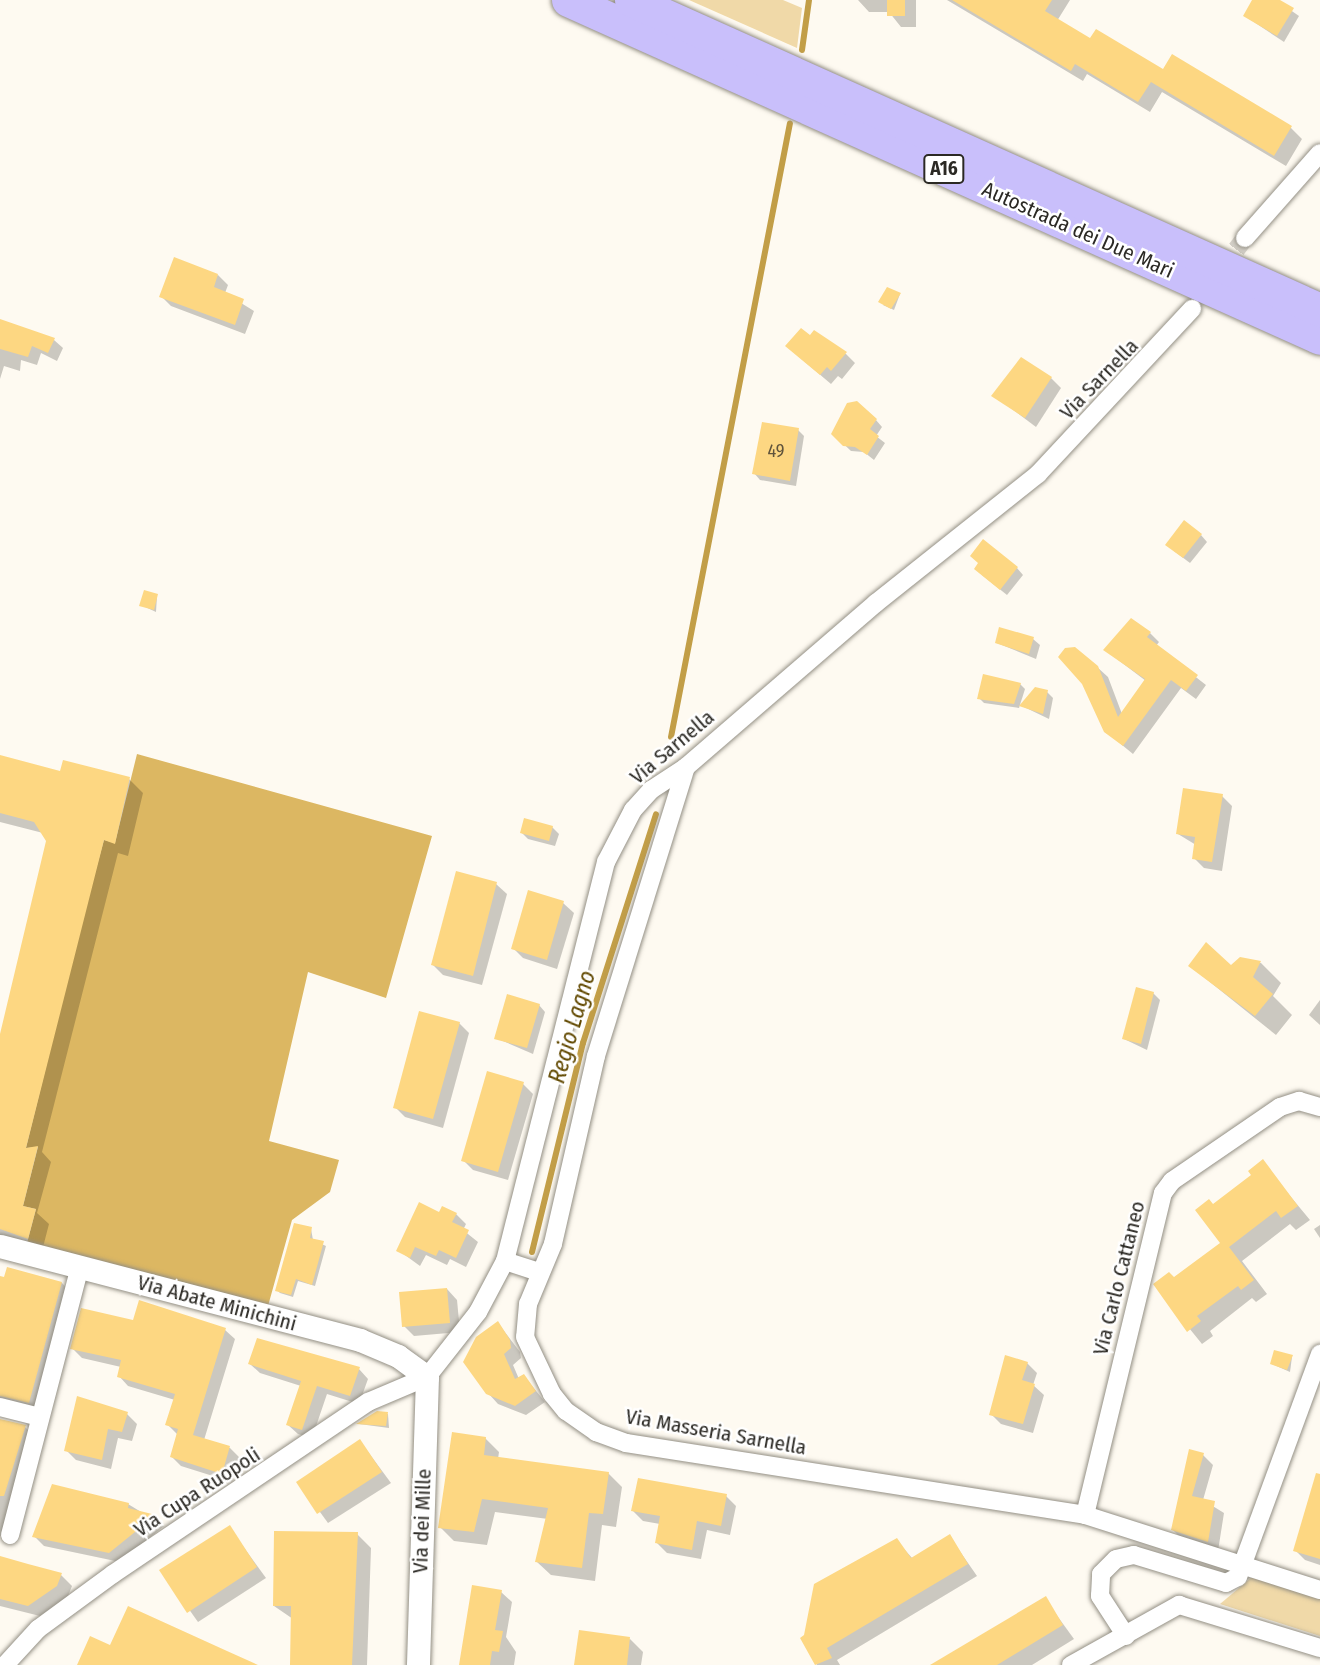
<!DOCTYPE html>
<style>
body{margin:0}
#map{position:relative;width:1320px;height:1665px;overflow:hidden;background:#fefaf1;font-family:"Fira Sans Condensed",sans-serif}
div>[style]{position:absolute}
.green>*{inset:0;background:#f0d9a8}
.forest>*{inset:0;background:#dcb762}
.shadow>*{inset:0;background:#0003}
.stream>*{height:6px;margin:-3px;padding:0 3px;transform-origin:3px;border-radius:3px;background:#c29e47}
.building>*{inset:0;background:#fdd782}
.minor-tunnel>*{height:18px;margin-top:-9px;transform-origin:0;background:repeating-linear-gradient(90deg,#d4d0c8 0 18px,transparent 0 27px)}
.roads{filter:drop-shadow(0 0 2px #938f84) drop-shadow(0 0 2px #938f84)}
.minor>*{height:18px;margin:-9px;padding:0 9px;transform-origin:9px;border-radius:9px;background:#fff}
.tertiary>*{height:23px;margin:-11.5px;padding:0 11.5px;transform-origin:11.5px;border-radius:11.5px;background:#fff}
.motorway>*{height:33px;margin:-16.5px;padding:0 16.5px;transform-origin:16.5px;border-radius:16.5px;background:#c9bffb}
span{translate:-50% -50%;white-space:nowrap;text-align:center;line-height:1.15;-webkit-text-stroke:5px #fff;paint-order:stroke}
.number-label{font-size:18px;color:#60543c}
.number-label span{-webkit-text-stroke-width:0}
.shield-label span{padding:2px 5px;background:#fff;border:2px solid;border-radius:5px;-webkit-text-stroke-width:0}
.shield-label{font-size:19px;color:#2b2924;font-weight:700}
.street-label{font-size:21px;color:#2b2924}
.water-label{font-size:23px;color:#624901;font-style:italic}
</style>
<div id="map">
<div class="green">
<div style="clip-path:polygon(689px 0,783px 0,802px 8px,797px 48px)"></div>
<div style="clip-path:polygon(1252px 1577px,1320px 1598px,1320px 1636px,1220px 1604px)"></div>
</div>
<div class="forest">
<div style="clip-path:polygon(137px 754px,432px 836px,386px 998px,308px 972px,269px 1141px,339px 1160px,330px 1192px,292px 1220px,268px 1306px,26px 1247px,36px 1209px,23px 1206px,38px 1147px,26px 1148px,81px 924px,104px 840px,115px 843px)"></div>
</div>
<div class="shadow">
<div style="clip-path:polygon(858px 0,916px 0,916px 27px,901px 27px,889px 12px,869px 12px)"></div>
<div style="clip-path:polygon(947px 0,1070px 0,1057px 21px,1091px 41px,1291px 128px,1302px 139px,1286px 166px,1162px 92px,1150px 112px,1087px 74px,1083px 81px)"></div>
<div style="clip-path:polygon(1254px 0,1276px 0,1299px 16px,1284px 42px,1245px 16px)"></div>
<div style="clip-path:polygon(218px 275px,228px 285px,225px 293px,254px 311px,245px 334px,171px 306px,161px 296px)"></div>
<div style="clip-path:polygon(900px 294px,894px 310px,883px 305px)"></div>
<div style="clip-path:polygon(0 321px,54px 340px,63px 348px,57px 361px,41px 353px,37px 365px,21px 360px,20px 371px,4px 366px,0 379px)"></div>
<div style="clip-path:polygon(810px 338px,846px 354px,855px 363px,842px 379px,838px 376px,831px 384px,798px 356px)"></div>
<div style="clip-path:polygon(1051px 378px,1061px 388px,1036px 427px,993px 395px)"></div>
<div style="clip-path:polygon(876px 420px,882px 427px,876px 436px,885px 443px,874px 460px,864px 452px,851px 451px,833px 434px)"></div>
<div style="clip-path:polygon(798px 430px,804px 436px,796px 486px,760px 480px,754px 473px)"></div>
<div style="clip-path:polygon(1201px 535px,1207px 542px,1190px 563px,1174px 551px)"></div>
<div style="clip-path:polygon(980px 564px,1017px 568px,1023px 575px,1007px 595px,982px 575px)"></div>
<div style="clip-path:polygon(157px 596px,156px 612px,141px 605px)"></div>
<div style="clip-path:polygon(1150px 633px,1159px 642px,1156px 646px,1206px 685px,1196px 699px,1181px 688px,1133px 754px,1105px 731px,1097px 667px,1108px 677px,1122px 714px,1146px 681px,1105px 650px)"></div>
<div style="clip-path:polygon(1033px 639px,1040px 645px,1036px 659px,997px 643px)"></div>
<div style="clip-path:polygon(1020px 684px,1025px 689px,1019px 708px,984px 703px,979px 698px)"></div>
<div style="clip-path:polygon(1047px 692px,1053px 698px,1049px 719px,1022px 706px)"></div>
<div style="clip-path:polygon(0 757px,61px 773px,129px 779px,143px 793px,128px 856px,118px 853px,42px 1152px,51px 1162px,37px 1213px,49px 1224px,42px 1251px,0 1237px,0 1042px,48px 841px,43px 833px,0 822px)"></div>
<div style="clip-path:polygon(1222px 796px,1232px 806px,1222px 871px,1204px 868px,1194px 858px,1196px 845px,1178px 834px)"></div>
<div style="clip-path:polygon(552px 827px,559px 834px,555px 846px,528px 839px,522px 833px)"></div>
<div style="clip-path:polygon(496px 884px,507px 894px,482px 985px,443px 975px,433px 965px)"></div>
<div style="clip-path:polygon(563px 903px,574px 913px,557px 969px,523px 958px,513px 948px)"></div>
<div style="clip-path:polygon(1240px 959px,1261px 963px,1281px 983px,1273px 996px,1292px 1015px,1276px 1035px,1190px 966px,1232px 968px)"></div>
<div style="clip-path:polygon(1153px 993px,1160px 1000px,1147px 1050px,1124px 1039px)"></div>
<div style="clip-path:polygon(1320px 1000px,1320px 1025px,1309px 1015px)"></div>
<div style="clip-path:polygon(539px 1005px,545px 1012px,533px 1054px,496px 1038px)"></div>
<div style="clip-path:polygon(459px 1023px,469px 1033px,443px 1128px,405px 1117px,395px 1107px)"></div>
<div style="clip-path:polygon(523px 1084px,533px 1094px,508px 1180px,473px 1170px,463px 1160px)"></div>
<div style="clip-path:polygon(1262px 1162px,1310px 1220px,1296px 1230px,1290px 1224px,1242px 1261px,1267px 1294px,1256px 1302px,1252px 1298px,1210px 1331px,1213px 1336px,1202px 1344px,1155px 1286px,1174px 1279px,1222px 1243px,1213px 1206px,1254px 1175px)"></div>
<div style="clip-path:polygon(440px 1214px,456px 1214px,466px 1224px,463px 1230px,478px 1242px,466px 1267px,450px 1259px,447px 1265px,426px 1255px,420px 1266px,398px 1250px)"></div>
<div style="clip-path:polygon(1320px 1225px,1320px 1238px,1314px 1229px)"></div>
<div style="clip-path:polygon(311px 1229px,313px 1240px,326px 1246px,315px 1286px,298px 1281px,293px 1297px,280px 1293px,277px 1290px)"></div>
<div style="clip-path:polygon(0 1278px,62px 1283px,72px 1294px,40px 1413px,0 1415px)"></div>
<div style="clip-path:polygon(447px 1289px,457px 1300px,460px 1332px,414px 1336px,404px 1326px)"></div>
<div style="clip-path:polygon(134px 1322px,225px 1330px,235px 1339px,204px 1440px,230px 1448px,239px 1457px,232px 1482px,181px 1466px,172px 1457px,177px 1434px,167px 1424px,175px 1400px,128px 1386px,119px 1376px,121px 1367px,82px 1358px,72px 1348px)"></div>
<div style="clip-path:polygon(498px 1323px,520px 1352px,521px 1358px,513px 1365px,519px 1379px,524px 1376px,545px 1402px,526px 1415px,498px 1404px,488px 1393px)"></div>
<div style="clip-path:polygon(1292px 1357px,1290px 1372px,1272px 1364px)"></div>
<div style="clip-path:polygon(1027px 1363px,1037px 1373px,1033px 1385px,1044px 1395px,1033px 1433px,1001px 1424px,991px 1414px)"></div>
<div style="clip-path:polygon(250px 1364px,359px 1369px,368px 1379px,359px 1404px,327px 1394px,312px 1438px,298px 1434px,288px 1425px,301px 1386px,260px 1373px)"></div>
<div style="clip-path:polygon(127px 1414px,137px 1424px,132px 1441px,118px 1438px,111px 1469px,76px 1460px,66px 1450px)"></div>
<div style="clip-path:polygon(374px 1414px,388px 1414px,389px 1428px,359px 1424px)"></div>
<div style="clip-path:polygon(0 1420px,25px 1427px,36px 1438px,9px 1538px,0 1536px)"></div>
<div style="clip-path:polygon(485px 1438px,499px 1452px,498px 1459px,608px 1473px,622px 1487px,616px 1527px,602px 1525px,595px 1581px,551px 1575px,537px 1562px,548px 1519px,495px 1512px,487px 1545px,454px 1541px,440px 1527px)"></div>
<div style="clip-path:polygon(360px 1441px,391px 1483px,328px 1523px,298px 1482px)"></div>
<div style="clip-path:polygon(1203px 1455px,1213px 1465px,1203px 1500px,1224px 1513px,1218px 1551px,1183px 1540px,1173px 1530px)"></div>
<div style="clip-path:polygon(726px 1496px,736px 1506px,730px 1535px,707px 1530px,701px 1559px,667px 1553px,657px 1543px,660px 1524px,643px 1521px,633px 1511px)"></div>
<div style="clip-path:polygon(1320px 1501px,1320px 1565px,1305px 1560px,1295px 1550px)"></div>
<div style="clip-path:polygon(128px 1504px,164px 1526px,120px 1562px,44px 1546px,34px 1536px)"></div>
<div style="clip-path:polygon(229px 1527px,266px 1578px,198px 1622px,161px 1570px)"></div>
<div style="clip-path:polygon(357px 1534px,371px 1548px,367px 1665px,292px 1665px,293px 1619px,274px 1606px)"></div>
<div style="clip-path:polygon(950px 1537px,977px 1576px,837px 1660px,840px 1665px,817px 1665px,802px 1639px,897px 1541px,913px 1559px)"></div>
<div style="clip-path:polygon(0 1558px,61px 1575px,72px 1586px,68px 1596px,40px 1616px,0 1606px)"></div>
<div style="clip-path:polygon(501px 1592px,512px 1602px,506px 1637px,516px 1652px,514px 1665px,461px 1665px)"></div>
<div style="clip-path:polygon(1045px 1599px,1074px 1639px,1032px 1665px,934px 1665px)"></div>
<div style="clip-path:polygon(630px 1639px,643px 1652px,641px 1665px,576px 1665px)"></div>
</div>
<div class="stream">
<div style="left:802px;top:50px;width:50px;rotate:-82deg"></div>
<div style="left:671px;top:737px;width:625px;rotate:-79.03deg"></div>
<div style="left:532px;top:1252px;width:215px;rotate:-76.3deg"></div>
<div style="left:583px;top:1043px;width:240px;rotate:-72.3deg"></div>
</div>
<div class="building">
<div style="clip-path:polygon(887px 0,905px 0,905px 16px,887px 16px)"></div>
<div style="clip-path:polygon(952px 0,1052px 0,1045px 11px,1090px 38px,1096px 29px,1163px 69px,1172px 54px,1292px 126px,1274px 156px,1151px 82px,1138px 102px,1075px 64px,1071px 71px)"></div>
<div style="clip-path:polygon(1252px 0,1280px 0,1294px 8px,1277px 36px,1243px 16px)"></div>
<div style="clip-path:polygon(174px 257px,218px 274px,214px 287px,244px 299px,235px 325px,159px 297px)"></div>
<div style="clip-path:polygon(887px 287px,901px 293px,891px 309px,878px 302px)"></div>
<div style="clip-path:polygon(0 319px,55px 338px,48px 353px,32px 346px,28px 357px,0 349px)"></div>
<div style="clip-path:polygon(801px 328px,810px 335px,814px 330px,847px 352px,831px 371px,827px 367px,820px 375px,785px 346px)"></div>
<div style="clip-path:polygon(1021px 357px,1052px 377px,1025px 418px,991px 396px)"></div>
<div style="clip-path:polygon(857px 401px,877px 419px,870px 429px,879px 436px,867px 455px,855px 447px,843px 446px,831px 434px,847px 403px)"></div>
<div style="clip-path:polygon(762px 422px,799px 428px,790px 481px,752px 474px)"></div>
<div style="clip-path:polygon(1184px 520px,1202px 534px,1183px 558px,1165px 545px)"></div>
<div style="clip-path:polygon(983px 539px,1018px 567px,1000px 590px,974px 569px,978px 563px,970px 556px)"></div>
<div style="clip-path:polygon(144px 590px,158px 594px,154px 610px,139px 606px)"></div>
<div style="clip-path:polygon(1131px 618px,1151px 632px,1147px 637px,1198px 675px,1186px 691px,1171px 680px,1123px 746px,1104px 732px,1082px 684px,1058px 657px,1065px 648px,1075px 647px,1098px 666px,1118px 717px,1145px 679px,1103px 650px)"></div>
<div style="clip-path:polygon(999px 627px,1034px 637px,1029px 654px,995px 643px)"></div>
<div style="clip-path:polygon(983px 674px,1021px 683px,1014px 704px,977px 699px)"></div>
<div style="clip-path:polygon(1035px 687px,1048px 690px,1043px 714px,1019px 706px)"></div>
<div style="clip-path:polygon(0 755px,60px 771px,63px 760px,130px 777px,115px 844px,104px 840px,26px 1148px,38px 1146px,23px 1206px,36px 1209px,28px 1239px,0 1229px,0 1034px,46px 841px,34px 822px,0 813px)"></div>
<div style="clip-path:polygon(1183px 788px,1223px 794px,1212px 862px,1192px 859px,1195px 837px,1176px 834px)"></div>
<div style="clip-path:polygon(524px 818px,553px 826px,549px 841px,520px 833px)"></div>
<div style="clip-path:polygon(456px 871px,497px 882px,473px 976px,431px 965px)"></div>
<div style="clip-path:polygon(528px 890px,564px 901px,547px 960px,511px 949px)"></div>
<div style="clip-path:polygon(1206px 942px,1231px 965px,1240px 957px,1261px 961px,1253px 977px,1273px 994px,1255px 1016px,1188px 966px)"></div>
<div style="clip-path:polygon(1136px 987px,1154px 992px,1141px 1044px,1122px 1039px)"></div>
<div style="clip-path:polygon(507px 994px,540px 1004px,527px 1048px,494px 1039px)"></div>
<div style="clip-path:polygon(419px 1011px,460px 1022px,433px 1119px,393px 1108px)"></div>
<div style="clip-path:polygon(487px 1071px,524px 1082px,498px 1172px,461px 1161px)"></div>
<div style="clip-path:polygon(1263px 1159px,1298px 1206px,1281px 1218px,1276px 1211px,1229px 1247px,1254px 1280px,1241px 1290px,1238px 1286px,1197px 1316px,1201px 1321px,1187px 1332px,1153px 1284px,1169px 1272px,1174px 1277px,1220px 1243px,1195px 1210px,1209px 1199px,1213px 1204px,1251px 1175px,1248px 1171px)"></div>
<div style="clip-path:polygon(419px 1202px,439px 1212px,442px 1206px,457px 1213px,452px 1222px,469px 1230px,456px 1258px,439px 1250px,436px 1256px,415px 1247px,410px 1258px,396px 1251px)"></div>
<div style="clip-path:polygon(294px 1223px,312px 1227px,310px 1238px,324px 1241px,312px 1285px,296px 1279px,291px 1295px,275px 1291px)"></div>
<div style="clip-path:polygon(7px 1267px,62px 1282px,29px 1403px,0 1396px,0 1276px,4px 1277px)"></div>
<div style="clip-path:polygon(447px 1288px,450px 1323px,402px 1327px,399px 1292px)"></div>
<div style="clip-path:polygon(139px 1300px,226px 1328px,193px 1435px,230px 1446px,222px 1474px,170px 1457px,178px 1429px,165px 1425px,175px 1394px,117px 1377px,121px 1360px,70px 1349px,81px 1308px,133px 1320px)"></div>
<div style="clip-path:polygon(498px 1321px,510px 1340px,511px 1348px,504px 1354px,515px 1379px,524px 1374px,536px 1391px,515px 1406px,486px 1394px,463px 1362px,476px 1337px)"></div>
<div style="clip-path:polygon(257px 1338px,360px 1367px,350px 1396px,317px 1386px,302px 1430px,286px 1425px,301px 1381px,248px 1364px)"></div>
<div style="clip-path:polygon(1274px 1350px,1293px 1355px,1287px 1370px,1270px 1364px)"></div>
<div style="clip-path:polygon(1005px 1355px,1028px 1362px,1022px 1380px,1035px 1384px,1023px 1424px,989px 1415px)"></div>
<div style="clip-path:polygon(77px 1396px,128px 1412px,122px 1432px,108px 1429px,102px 1460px,64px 1451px)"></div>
<div style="clip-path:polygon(377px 1411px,388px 1412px,386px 1426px,356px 1424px)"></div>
<div style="clip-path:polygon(0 1419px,26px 1425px,4px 1496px,0 1496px)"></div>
<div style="clip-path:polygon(452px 1432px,486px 1437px,484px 1455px,609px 1472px,603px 1514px,589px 1513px,582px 1568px,535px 1562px,548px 1508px,482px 1499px,474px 1532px,438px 1528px)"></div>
<div style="clip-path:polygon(360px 1439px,382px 1472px,317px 1514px,296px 1482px)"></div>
<div style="clip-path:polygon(1189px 1449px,1204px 1453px,1192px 1496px,1215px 1501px,1208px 1542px,1171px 1530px)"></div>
<div style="clip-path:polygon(1316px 1473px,1320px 1474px,1320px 1559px,1293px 1551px)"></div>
<div style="clip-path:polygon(638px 1478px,727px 1494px,721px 1526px,697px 1521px,692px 1550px,655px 1543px,660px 1516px,631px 1511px)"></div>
<div style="clip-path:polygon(52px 1484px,129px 1503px,128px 1508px,156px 1515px,109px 1553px,32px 1537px)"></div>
<div style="clip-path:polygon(230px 1525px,257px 1567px,187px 1613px,159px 1570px)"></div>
<div style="clip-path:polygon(274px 1531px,358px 1532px,352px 1665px,290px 1665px,291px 1606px,273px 1606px)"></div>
<div style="clip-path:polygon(950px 1534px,968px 1564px,827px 1648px,832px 1658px,815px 1665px,800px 1638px,804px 1635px,814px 1584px,897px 1538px,911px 1558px)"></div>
<div style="clip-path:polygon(0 1556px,28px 1564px,62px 1573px,57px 1586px,28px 1606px,0 1599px)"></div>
<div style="clip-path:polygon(472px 1585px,502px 1590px,495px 1630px,503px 1631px,499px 1652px,492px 1651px,490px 1665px,459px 1665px)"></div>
<div style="clip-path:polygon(1046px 1596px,1063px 1625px,997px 1665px,930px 1665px)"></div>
<div style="clip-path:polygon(128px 1606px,227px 1651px,258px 1665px,77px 1665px,90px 1636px,110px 1645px)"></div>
<div style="clip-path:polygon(579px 1630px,630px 1637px,627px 1665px,574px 1665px)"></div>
</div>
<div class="minor-tunnel">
<div style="left:1220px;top:271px;width:41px;rotate:-52.9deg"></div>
</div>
<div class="roads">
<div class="minor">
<div style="left:1245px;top:238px;width:113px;rotate:-48.6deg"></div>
<div style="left:686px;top:767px;width:303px;rotate:107.3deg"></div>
<div style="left:596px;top:1056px;width:193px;rotate:102.9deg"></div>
<div style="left:553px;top:1244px;width:65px;rotate:112.6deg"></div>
<div style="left:528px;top:1304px;width:33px;rotate:95deg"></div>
<div style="left:525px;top:1337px;width:63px;rotate:64.7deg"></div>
<div style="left:552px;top:1394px;width:22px;rotate:51deg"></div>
<div style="left:566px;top:1411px;width:37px;rotate:35deg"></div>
<div style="left:596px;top:1432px;width:32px;rotate:20deg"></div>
<div style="left:626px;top:1443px;width:465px;rotate:8.9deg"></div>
<div style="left:1085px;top:1515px;width:247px;rotate:17.7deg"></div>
<div style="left:505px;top:1261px;width:36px;rotate:18deg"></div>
<div style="left:0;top:1407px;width:41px;rotate:14deg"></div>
<div style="left:1085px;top:1515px;width:331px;rotate:-76.4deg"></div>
<div style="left:1163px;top:1193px;width:15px;rotate:-53deg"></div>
<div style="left:1172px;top:1181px;width:131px;rotate:-34.4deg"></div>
<div style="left:1280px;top:1107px;width:20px;rotate:-18deg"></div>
<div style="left:1299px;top:1101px;width:22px;rotate:16deg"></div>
<div style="left:10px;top:1535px;width:277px;rotate:-75.4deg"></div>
<div style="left:1126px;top:1636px;width:48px;rotate:-123deg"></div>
<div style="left:1100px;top:1596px;width:22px;rotate:-87deg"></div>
<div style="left:1101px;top:1574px;width:21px;rotate:-45deg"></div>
<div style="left:1116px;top:1559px;width:18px;rotate:-13deg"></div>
<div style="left:1134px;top:1555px;width:96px;rotate:16.9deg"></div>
<div style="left:1226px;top:1583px;width:13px;rotate:-27deg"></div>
<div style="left:1238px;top:1577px;width:238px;rotate:-69.8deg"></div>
<div style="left:5px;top:1665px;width:49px;rotate:-47.5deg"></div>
<div style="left:38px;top:1629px;width:93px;rotate:-36.3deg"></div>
<div style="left:113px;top:1574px;width:308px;rotate:-34deg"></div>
<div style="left:368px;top:1402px;width:64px;rotate:-23deg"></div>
<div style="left:427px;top:1377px;width:83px;rotate:-51.9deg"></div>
<div style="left:478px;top:1312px;width:58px;rotate:-62.1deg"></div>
<div style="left:505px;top:1261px;width:412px;rotate:-75.8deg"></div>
<div style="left:606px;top:862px;width:59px;rotate:-62.6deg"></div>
<div style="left:633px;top:810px;width:27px;rotate:-48deg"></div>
<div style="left:651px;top:790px;width:42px;rotate:-33.3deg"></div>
<div style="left:686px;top:767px;width:251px;rotate:-40.8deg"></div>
<div style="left:876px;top:603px;width:207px;rotate:-38.5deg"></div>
<div style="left:1038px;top:474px;width:226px;rotate:-47deg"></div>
<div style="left:1071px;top:1665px;width:124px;rotate:-29.1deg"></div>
<div style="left:1179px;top:1605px;width:147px;rotate:17deg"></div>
</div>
<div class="tertiary">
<div style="left:0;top:1246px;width:372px;rotate:14.6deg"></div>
<div style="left:360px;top:1340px;width:41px;rotate:22.8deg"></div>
<div style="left:398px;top:1356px;width:36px;rotate:36deg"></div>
<div style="left:427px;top:1377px;width:288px;rotate:91.8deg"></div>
</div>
<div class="motorway">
<div style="left:568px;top:0;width:824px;rotate:24.2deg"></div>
<div style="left:631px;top:0;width:756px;rotate:24.22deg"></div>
</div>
</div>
<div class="number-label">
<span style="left:776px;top:451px">49</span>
</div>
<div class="shield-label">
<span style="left:944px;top:169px">A16</span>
</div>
<div class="street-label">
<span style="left:1078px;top:230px;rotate:24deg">Autostrada dei Due Mari</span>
<span style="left:1099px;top:379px;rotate:-46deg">Via Sarnella</span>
<span style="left:672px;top:747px;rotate:-40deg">Via Sarnella</span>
<span style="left:1119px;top:1278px;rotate:-76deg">Via Carlo Cattaneo</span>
<span style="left:217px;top:1303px;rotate:15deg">Via Abate Minichini</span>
<span style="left:716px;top:1432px;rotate:10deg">Via Masseria Sarnella</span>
<span style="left:197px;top:1492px;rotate:-33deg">Via Cupa Ruopoli</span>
<span style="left:422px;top:1521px;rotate:-88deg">Via dei Mille</span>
</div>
<div class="water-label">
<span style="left:572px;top:1027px;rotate:-74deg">Regio Lagno</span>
</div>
</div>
